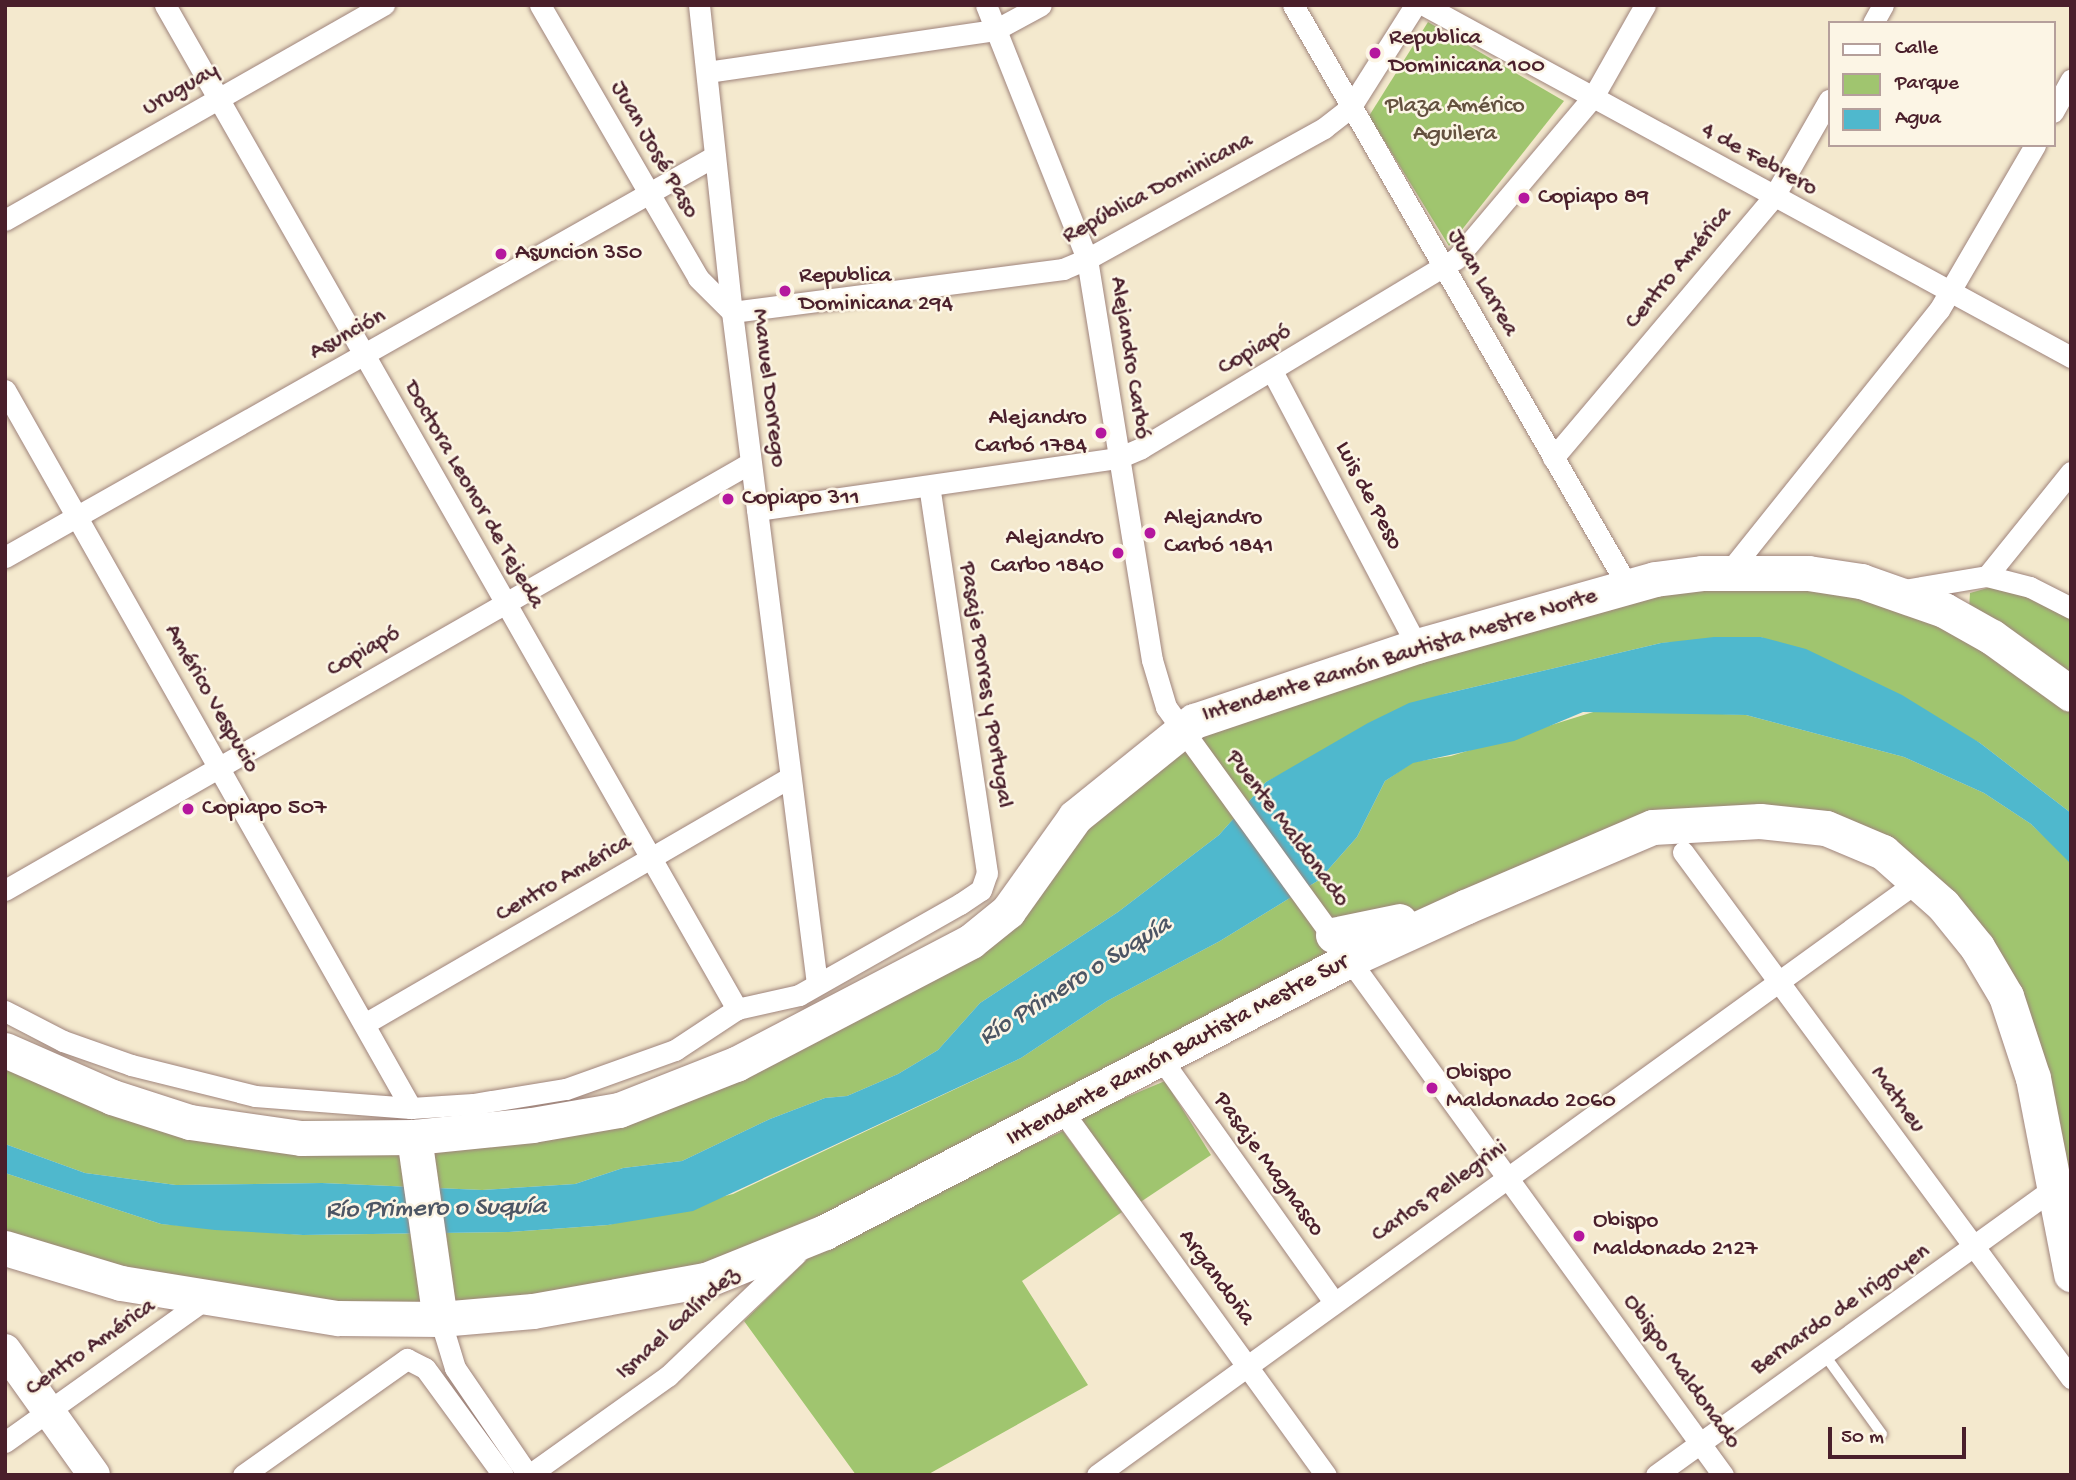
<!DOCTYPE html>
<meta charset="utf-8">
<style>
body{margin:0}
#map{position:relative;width:2076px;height:1480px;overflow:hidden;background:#f4e9ce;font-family:"Gochi Hand",sans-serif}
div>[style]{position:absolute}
.green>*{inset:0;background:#a0c56f}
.water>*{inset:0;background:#4fb8cd}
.roads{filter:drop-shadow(0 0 2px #9f847c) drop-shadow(0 0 2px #9f847c)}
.lane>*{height:10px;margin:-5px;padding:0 5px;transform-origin:5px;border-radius:5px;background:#fff}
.street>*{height:21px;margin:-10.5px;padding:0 10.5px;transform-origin:10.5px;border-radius:10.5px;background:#fff}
.secondary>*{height:32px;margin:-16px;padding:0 16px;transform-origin:16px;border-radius:16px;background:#fff}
.primary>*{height:35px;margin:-17.5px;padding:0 17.5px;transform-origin:17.5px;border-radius:17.5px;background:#fff}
.dots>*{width:19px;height:19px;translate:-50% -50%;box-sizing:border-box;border:4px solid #fcf5e5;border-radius:50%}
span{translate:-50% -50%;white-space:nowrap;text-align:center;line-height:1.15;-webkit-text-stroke:5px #fcf5e5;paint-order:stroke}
.poi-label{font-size:24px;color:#4a1f2b}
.left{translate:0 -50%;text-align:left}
.right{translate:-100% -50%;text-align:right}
.street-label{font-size:24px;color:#4a1f2b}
.park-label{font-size:24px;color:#64513f}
.water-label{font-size:26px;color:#4c5564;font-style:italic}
.frame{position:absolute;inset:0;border:7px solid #4a1f2b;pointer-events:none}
.legend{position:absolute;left:1828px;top:21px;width:228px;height:126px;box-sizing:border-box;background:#fcf5e5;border:2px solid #b59f9b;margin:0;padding:9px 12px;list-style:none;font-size:21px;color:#4a1f2b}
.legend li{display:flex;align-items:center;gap:14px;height:35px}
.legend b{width:35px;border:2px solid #b59f9b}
.scale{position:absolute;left:1828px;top:1427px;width:138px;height:32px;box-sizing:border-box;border:4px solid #4a1f2b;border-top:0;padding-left:9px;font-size:21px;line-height:24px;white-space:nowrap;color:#4a1f2b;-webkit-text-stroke:5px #fcf5e5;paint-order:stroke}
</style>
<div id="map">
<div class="green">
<div style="clip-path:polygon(1428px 22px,1564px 101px,1449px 246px,1369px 116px)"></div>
<div style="clip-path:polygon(1861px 581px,2071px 694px,2071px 813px,1980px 743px,1761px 637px,1661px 643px,1444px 694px,1266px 782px,1219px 835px,1118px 912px,980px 1003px,938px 1050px,898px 1074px,847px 1096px,825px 1098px,770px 1119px,682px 1161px,623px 1168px,575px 1184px,482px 1190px,322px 1183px,176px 1185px,85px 1173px,5px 1144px,5px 1050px,190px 1122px,581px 1118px,947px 957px,1181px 729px,1627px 585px)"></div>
<div style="clip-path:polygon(1991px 587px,2015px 592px,2071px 616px,2071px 683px,1969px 610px,1970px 593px)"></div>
<div style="clip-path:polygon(1603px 709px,1746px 715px,1904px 757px,1984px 793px,2031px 824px,2067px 858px,2071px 864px,2071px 1274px,2019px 1030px,1883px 852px,1662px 826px,767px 1259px,440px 1319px,5px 1248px,5px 1173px,161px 1224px,303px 1235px,509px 1232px,608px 1225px,733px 1194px,1021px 1058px,1107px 1001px,1220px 941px,1319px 880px,1357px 837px,1385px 781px,1413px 762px,1451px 756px)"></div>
<div style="clip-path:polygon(1165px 1081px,1211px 1155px,1139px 1203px,1079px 1117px)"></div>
<div style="clip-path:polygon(1063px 1131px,1122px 1212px,1022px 1281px,1088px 1385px,927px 1475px,856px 1475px,744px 1321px,830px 1237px)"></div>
</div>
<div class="water">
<div style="clip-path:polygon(1714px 637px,1761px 637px,1806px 649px,1902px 695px,1980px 743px,2071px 813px,2071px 864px,2031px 824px,1984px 793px,1904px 757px,1746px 715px,1583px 712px,1514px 741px,1413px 763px,1385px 781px,1357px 837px,1319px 880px,1220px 941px,1107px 1001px,1021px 1058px,693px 1211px,608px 1225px,509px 1232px,303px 1235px,215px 1230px,161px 1224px,5px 1173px,5px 1144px,85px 1173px,176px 1185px,322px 1183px,482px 1190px,575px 1184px,623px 1168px,682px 1161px,770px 1119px,825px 1098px,847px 1096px,898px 1074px,938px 1050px,980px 1003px,1118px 912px,1219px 835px,1266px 782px,1368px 723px,1409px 703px,1444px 694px,1661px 643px)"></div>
</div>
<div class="roads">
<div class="lane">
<div style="left:1824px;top:1354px;width:99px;rotate:54.1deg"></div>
</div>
<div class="street">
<div style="left:165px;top:5px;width:1156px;rotate:60.33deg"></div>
<div style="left:540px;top:5px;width:315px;rotate:59.9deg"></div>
<div style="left:698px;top:278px;width:48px;rotate:45deg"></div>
<div style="left:699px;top:5px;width:309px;rotate:83.9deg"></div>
<div style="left:732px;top:312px;width:677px;rotate:82.79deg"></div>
<div style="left:986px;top:5px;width:273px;rotate:68.3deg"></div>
<div style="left:1087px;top:259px;width:406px;rotate:80.8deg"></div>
<div style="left:1152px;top:660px;width:49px;rotate:73.4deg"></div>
<div style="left:1166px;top:707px;width:949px;rotate:54.05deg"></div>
<div style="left:1293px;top:5px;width:669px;rotate:60.06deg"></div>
<div style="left:1424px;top:5px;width:737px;rotate:28.55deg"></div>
<div style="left:1873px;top:23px;width:21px;rotate:-61deg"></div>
<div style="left:707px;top:72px;width:291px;rotate:-8.3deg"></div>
<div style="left:995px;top:30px;width:52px;rotate:-28.5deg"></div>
<div style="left:2053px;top:112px;width:37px;rotate:-61deg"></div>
<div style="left:5px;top:220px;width:436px;rotate:-29.6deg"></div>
<div style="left:732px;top:312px;width:334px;rotate:-7.4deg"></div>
<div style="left:1063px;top:269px;width:26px;rotate:-23deg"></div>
<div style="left:1087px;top:259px;width:271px;rotate:-28.9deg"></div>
<div style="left:1324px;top:128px;width:33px;rotate:-38deg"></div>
<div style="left:1350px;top:108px;width:122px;rotate:-57.7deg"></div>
<div style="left:1272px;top:371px;width:311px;rotate:62.2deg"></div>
<div style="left:5px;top:390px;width:825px;rotate:60.51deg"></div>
<div style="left:1553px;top:458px;width:341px;rotate:-49.8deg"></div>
<div style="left:1773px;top:198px;width:113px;rotate:-60.3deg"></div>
<div style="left:757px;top:510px;width:365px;rotate:-8.2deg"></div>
<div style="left:1118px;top:458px;width:25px;rotate:-23deg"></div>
<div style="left:1141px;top:448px;width:367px;rotate:-31deg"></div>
<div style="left:1456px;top:259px;width:212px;rotate:-49.8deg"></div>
<div style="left:1593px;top:97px;width:106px;rotate:-60.5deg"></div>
<div style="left:5px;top:557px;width:815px;rotate:-29.46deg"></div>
<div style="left:1728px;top:573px;width:337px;rotate:-51.3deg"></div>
<div style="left:1939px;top:310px;width:191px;rotate:-59.8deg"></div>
<div style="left:1987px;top:576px;width:134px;rotate:-51.1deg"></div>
<div style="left:1898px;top:591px;width:90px;rotate:-9.6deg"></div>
<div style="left:1987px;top:576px;width:44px;rotate:14.3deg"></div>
<div style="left:2030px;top:587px;width:46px;rotate:27.1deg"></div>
<div style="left:1683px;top:852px;width:654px;rotate:53.59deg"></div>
<div style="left:5px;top:890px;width:859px;rotate:-29.82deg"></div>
<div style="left:5px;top:1011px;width:65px;rotate:27.3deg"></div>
<div style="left:63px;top:1041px;width:72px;rotate:19.4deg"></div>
<div style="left:131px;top:1065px;width:128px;rotate:14deg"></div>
<div style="left:255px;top:1096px;width:156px;rotate:4.4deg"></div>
<div style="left:411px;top:1108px;width:62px;rotate:-3.7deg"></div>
<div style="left:473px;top:1104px;width:94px;rotate:-9.2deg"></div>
<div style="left:566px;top:1089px;width:116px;rotate:-19.7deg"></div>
<div style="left:675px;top:1050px;width:74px;rotate:-33.5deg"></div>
<div style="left:737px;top:1009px;width:64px;rotate:-12.7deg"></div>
<div style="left:799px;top:995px;width:185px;rotate:-29.5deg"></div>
<div style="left:960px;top:904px;width:25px;rotate:-34deg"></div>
<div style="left:981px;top:890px;width:18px;rotate:-71deg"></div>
<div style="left:987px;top:873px;width:390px;rotate:-98.5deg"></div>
<div style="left:366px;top:1023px;width:488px;rotate:-30.1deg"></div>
<div style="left:1162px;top:1060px;width:296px;rotate:54.6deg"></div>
<div style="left:1063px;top:1112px;width:448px;rotate:54.1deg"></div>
<div style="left:440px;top:1319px;width:51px;rotate:73deg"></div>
<div style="left:455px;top:1368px;width:130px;rotate:55.7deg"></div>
<div style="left:5px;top:1442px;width:248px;rotate:-35.5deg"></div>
<div style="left:243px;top:1475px;width:201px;rotate:-35.3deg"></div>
<div style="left:407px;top:1359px;width:20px;rotate:27deg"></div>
<div style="left:425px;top:1368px;width:132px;rotate:53.9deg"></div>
<div style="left:529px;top:1475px;width:171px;rotate:-35.5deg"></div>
<div style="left:668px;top:1376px;width:177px;rotate:-43.6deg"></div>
<div style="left:1097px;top:1475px;width:1013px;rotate:-35.89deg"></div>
<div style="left:1656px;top:1475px;width:493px;rotate:-35.8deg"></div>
</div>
<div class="secondary">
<div style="left:5px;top:1350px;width:153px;rotate:54.5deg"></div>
</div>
<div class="primary">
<div style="left:1333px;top:935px;width:68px;rotate:-11.8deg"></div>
<div style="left:5px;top:1050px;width:117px;rotate:23.7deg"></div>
<div style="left:112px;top:1097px;width:82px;rotate:17.8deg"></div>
<div style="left:190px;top:1122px;width:112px;rotate:8.2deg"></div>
<div style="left:301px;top:1138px;width:113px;rotate:-0.5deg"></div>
<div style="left:414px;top:1137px;width:119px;rotate:-5.8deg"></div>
<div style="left:532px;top:1125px;width:88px;rotate:-9.8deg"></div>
<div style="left:619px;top:1110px;width:126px;rotate:-21.5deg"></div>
<div style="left:736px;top:1064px;width:265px;rotate:-27.6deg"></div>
<div style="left:971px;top:941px;width:48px;rotate:-39deg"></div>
<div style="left:1008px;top:911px;width:115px;rotate:-54.5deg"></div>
<div style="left:1075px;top:817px;width:153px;rotate:-38.9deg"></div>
<div style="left:1194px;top:721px;width:235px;rotate:-18.6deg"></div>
<div style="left:1417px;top:646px;width:247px;rotate:-15.7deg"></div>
<div style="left:1655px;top:579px;width:47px;rotate:-7.3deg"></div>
<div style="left:1702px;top:573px;width:106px"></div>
<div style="left:1808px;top:573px;width:54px;rotate:8.6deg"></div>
<div style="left:1861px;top:581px;width:88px;rotate:19.3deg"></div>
<div style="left:1944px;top:610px;width:55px;rotate:29.4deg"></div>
<div style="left:1992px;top:637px;width:97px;rotate:35.8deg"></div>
<div style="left:414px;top:1137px;width:184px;rotate:81.9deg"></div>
<div style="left:5px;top:1248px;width:121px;rotate:16.8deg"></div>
<div style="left:121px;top:1283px;width:220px;rotate:9.2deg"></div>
<div style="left:338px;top:1318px;width:102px;rotate:0.6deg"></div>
<div style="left:440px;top:1319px;width:93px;rotate:-4.9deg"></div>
<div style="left:533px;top:1311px;width:176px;rotate:-10.2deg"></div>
<div style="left:706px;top:1280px;width:128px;rotate:-22deg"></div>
<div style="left:825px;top:1232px;width:593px;rotate:-27.43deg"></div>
<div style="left:1351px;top:959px;width:125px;rotate:-24.5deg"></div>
<div style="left:1465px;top:907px;width:204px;rotate:-23.1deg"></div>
<div style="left:1653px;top:827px;width:107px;rotate:-3.2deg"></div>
<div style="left:1760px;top:821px;width:66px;rotate:6.1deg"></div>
<div style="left:1826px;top:828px;width:62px;rotate:22.8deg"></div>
<div style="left:1883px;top:852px;width:80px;rotate:41.5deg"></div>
<div style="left:1943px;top:905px;width:54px;rotate:51deg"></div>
<div style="left:1977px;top:947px;width:57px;rotate:59.4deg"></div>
<div style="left:2006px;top:996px;width:86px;rotate:71.8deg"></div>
<div style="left:2033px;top:1078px;width:200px;rotate:79deg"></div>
</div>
</div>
<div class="dots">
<div style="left:1375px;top:53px;background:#b5179e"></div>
<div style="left:1524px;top:198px;background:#b5179e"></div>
<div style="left:501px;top:254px;background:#b5179e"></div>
<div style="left:785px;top:291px;background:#b5179e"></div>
<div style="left:1101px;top:433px;background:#b5179e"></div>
<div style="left:728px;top:499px;background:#b5179e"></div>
<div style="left:1150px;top:533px;background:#b5179e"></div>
<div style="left:1118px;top:553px;background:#b5179e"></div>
<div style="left:188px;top:809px;background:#b5179e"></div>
<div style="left:1432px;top:1088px;background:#b5179e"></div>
<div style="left:1579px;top:1236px;background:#b5179e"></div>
</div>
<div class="poi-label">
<span class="left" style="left:1389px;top:53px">Republica<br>Dominicana 100</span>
<span class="left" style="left:1538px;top:198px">Copiapo 89</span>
<span class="left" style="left:515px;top:254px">Asuncion 350</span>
<span class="left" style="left:799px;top:291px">Republica<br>Dominicana 294</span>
<span class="right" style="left:1087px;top:433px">Alejandro<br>Carbó 1784</span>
<span class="left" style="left:742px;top:499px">Copiapo 311</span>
<span class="left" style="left:1164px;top:533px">Alejandro<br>Carbó 1841</span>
<span class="right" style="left:1104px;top:553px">Alejandro<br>Carbo 1840</span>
<span class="left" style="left:202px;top:809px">Copiapo 507</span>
<span class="left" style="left:1446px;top:1088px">Obispo<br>Maldonado 2060</span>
<span class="left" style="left:1593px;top:1236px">Obispo<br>Maldonado 2127</span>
</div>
<div class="street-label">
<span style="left:181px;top:90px;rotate:-30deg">Uruguay</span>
<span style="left:654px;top:150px;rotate:60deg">Juan José Paso</span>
<span style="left:1759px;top:160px;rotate:29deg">4 de Febrero</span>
<span style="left:1158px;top:189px;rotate:-28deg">República Dominicana</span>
<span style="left:1679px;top:268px;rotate:-50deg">Centro América</span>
<span style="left:1482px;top:283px;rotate:60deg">Juan Larrea</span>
<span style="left:348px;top:335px;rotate:-29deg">Asunción</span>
<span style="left:1255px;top:350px;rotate:-30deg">Copiapó</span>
<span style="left:1129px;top:358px;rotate:81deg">Alejandro Carbó</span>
<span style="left:768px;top:388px;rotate:83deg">Manuel Dorrego</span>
<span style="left:473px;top:495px;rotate:60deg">Doctora Leonor de Tejeda</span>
<span style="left:1368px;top:496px;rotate:62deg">Luis de Peso</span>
<span style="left:364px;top:652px;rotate:-30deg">Copiapó</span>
<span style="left:1400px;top:656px;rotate:-17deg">Intendente Ramón Bautista Mestre Norte</span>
<span style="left:985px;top:685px;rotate:81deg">Pasaje Porres y Portugal</span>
<span style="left:211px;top:699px;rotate:60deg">Américo Vespucio</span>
<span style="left:1287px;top:829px;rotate:53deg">Puente Maldonado</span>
<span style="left:564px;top:879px;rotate:-30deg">Centro América</span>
<span style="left:1178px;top:1051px;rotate:-28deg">Intendente Ramón Bautista Mestre Sur</span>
<span style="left:1897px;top:1100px;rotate:54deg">Matheu</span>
<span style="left:1268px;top:1165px;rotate:54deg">Pasaje Magnasco</span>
<span style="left:1440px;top:1192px;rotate:-35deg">Carlos Pellegrini</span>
<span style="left:1216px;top:1278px;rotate:54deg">Argandoña</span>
<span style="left:1841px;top:1310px;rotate:-35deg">Bernardo de Irigoyen</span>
<span style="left:678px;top:1324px;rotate:-42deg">Ismael Galíndez</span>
<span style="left:91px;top:1348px;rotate:-35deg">Centro América</span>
<span style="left:1681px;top:1372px;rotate:54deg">Obispo Maldonado</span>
</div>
<div class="park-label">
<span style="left:1455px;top:121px">Plaza Américo<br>Aguilera</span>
</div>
<div class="water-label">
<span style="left:1076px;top:982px;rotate:-32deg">Río Primero o Suquía</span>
<span style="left:436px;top:1210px;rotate:-1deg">Río Primero o Suquía</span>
</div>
<div class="frame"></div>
<ul class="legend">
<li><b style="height:9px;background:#fff"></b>Calle</li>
<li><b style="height:19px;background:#a0c56f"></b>Parque</li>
<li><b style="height:19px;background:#4fb8cd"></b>Agua</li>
</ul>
<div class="scale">50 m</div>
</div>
